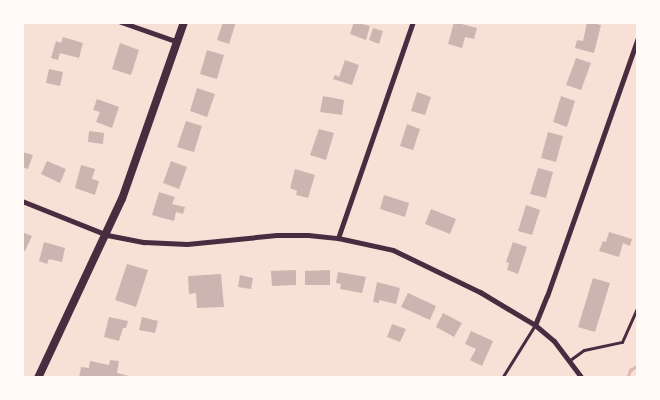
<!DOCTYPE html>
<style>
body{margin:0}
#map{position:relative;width:660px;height:400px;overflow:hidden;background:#f7e1d7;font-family:"Archivo Narrow",sans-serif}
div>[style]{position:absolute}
.stream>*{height:3px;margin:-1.5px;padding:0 1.5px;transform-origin:1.5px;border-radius:1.5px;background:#dcb8b0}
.building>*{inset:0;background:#ccb4b1}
.service>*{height:3px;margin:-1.5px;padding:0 1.5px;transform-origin:1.5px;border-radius:1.5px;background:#4a2c40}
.minor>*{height:5px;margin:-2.5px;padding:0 2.5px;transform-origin:2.5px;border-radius:2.5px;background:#4a2c40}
.tertiary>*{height:8px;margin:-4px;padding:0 4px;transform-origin:4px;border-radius:4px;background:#4a2c40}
span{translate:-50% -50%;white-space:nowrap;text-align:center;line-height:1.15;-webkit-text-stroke:4px #fffaf5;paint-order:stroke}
.frame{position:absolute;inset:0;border:24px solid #fffaf5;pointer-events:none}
</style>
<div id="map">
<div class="stream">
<div style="left:627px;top:378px;width:9px;rotate:-69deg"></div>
<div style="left:630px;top:370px;width:9px;rotate:-32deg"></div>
</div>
<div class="building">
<div style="clip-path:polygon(223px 22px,236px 22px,229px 44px,217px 40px)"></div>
<div style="clip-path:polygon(354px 22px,370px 26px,366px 40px,350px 34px)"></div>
<div style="clip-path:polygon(454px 22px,477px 28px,474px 39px,465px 37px,462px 48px,448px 44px)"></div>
<div style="clip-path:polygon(587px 22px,601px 25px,594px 53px,575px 48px,577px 40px,583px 41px)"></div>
<div style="clip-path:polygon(373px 28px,383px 31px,379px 44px,369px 40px)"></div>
<div style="clip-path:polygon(63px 37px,83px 43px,79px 58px,60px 53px,58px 60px,51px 58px,56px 41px,61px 43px)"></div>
<div style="clip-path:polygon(120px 43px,139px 50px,131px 75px,112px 69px)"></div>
<div style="clip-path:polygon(207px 50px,224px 55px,217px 79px,200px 74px)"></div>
<div style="clip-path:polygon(576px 58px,591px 63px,581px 90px,566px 85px)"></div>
<div style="clip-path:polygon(345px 60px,359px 65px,352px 85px,333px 79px,335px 75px,339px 77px)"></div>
<div style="clip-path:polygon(49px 69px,63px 72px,60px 86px,46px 83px)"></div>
<div style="clip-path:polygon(197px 88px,215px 94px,207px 117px,190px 111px)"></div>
<div style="clip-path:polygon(417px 92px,431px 97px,425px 115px,411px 111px)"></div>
<div style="clip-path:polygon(323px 96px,344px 100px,342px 115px,320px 112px)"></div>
<div style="clip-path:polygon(561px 96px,575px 101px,567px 127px,553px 122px)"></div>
<div style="clip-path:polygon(97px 99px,119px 107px,112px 128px,96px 122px,100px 112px,93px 110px)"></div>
<div style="clip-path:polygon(186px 121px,202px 126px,194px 152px,177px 147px)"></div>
<div style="clip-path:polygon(407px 124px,420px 129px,413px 150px,400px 146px)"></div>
<div style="clip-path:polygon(319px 129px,334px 133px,326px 160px,310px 155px)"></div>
<div style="clip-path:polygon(89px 131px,104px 133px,103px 144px,88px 142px)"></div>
<div style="clip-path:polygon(548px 132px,563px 136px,556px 162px,541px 158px)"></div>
<div style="clip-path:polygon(22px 152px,33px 155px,28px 169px,22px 167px)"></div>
<div style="clip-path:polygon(47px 161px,66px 169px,60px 183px,41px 174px)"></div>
<div style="clip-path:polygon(171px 161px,187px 167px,179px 189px,163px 183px)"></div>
<div style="clip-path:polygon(81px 165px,95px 169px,92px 179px,99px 181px,95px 195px,75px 188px)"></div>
<div style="clip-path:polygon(538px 168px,553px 172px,546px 198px,530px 194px)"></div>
<div style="clip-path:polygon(295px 169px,315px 175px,308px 198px,296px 195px,297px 191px,290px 188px)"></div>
<div style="clip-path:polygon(159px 192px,175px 197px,172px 204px,185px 207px,183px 214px,176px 212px,174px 221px,152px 215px)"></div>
<div style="clip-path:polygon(384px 195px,409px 203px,405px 217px,380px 209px)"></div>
<div style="clip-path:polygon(526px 205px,540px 210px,532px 235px,518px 231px)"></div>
<div style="clip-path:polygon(431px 209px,456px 219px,450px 234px,425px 224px)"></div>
<div style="clip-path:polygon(22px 232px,32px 236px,25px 251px,22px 249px)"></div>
<div style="clip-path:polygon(609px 232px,632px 239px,630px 246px,623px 243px,619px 257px,599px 251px,603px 241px,606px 242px)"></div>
<div style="clip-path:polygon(44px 242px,65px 248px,62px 262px,49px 259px,47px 264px,39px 261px)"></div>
<div style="clip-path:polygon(513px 242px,527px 247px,518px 274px,507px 270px,509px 263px,506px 262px)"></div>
<div style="clip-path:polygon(127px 264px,148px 270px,136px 307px,115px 300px)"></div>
<div style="clip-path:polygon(296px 270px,296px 285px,272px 286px,271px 271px)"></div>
<div style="clip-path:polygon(330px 270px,330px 285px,305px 285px,305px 271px)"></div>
<div style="clip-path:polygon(338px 272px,366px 277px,362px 293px,340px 289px,341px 284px,336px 283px)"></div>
<div style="clip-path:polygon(221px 274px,224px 307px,197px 308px,196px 293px,189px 294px,188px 276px)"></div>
<div style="clip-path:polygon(240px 275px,253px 278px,251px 289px,238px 287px)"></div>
<div style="clip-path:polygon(593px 278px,610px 283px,595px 332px,578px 327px)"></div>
<div style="clip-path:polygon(377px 282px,400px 288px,396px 304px,379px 300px,379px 303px,373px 302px)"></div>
<div style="clip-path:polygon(408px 293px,436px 306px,430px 320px,401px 307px)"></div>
<div style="clip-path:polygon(443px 313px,462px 323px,454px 337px,436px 327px)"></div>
<div style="clip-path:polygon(109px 317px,128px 321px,126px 328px,123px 328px,119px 341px,104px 337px)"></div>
<div style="clip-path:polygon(142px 317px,158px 321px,155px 333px,139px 330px)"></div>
<div style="clip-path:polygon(392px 324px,406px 329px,400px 342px,387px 337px)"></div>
<div style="clip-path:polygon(471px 331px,493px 341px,482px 366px,470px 360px,476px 349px,465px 344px)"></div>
<div style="clip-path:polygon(110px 360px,119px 361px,117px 373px,137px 378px,79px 378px,81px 367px,89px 368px,90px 361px,109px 365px)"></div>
</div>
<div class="service">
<div style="left:570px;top:360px;width:17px;rotate:-36deg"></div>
<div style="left:584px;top:350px;width:39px;rotate:-12deg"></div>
<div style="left:622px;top:342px;width:39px;rotate:-66deg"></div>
<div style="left:502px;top:378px;width:62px;rotate:-58.1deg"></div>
</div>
<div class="minor">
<div style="left:121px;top:22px;width:60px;rotate:19.3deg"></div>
<div style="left:22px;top:201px;width:92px;rotate:21.8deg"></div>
<div style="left:107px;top:235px;width:38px;rotate:11deg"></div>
<div style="left:144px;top:242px;width:43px;rotate:2.7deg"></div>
<div style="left:187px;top:244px;width:90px;rotate:-5.7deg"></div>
<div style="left:277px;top:235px;width:31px"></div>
<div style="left:308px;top:235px;width:30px;rotate:6deg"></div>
<div style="left:338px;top:238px;width:56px;rotate:12.3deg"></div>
<div style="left:393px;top:250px;width:97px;rotate:25.8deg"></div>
<div style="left:480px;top:292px;width:64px;rotate:31deg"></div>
<div style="left:535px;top:325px;width:25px;rotate:40deg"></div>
<div style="left:554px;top:341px;width:46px;rotate:52.9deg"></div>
<div style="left:338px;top:238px;width:229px;rotate:-70.9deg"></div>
<div style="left:535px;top:325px;width:31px;rotate:-68deg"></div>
<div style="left:547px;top:296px;width:275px;rotate:-70.6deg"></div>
</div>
<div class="tertiary">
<div style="left:38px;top:378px;width:198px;rotate:-64.9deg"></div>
<div style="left:122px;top:199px;width:188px;rotate:-70.7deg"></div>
</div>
<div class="frame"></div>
</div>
